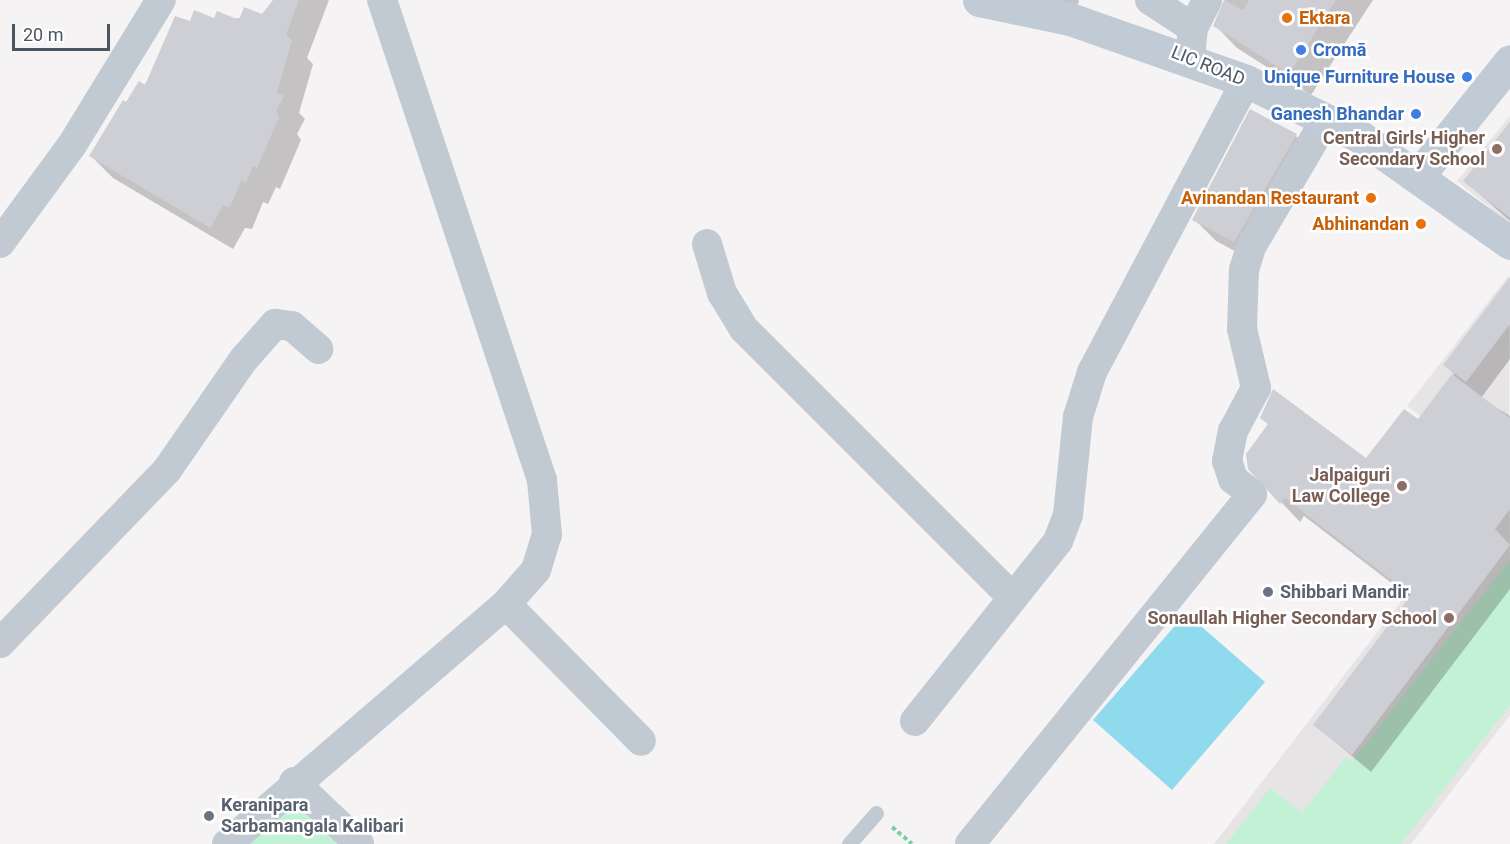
<!DOCTYPE html>
<meta charset="utf-8">
<style>
body{margin:0}
#map{position:relative;width:1510px;height:844px;overflow:hidden;background:#f5f3f3;font-family:Roboto,sans-serif}
div>[style]{position:absolute}
.education>*{inset:0;background:#e6e4e5}
.green>*{inset:0;background:#c3f1d5}
.water>*{inset:0;background:#90daee}
.shadow>*{inset:0;background:#0003}
.building>*{inset:0;background:#cdcfd5}
.path>*{height:4px;margin-top:-2px;transform-origin:0;background:repeating-linear-gradient(90deg,#7ad0a6 0 4.5px,transparent 0 7.5px)}
.lane>*{height:15px;margin:-7.5px;padding:0 7.5px;transform-origin:7.5px;border-radius:7.5px;background:#c1cad2}
.street>*{height:30px;margin:-15px;padding:0 15px;transform-origin:15px;border-radius:15px;background:#c1cad2}
.secondary>*{height:33px;margin:-16.5px;padding:0 16.5px;transform-origin:16.5px;border-radius:16.5px;background:#c1cbd6}
.dots>*{width:16px;height:16px;translate:-50% -50%;box-sizing:border-box;border:3px solid #fff;border-radius:50%}
span{translate:-50% -50%;white-space:nowrap;text-align:center;line-height:1.15;-webkit-text-stroke:5px #fff;paint-order:stroke}
.food-label{font-size:18px;color:#c56008;font-weight:700}
.left{translate:0 -50%;text-align:left}
.right{translate:-100% -50%;text-align:right}
.shop-label{font-size:18px;color:#366cbe;font-weight:700}
.street-label{font-size:18px;color:#4a5661}
.education-label{font-size:18px;color:#785e54;font-weight:700}
.worship-label{font-size:18px;color:#5b616d;font-weight:700}
.scale{position:absolute;left:12px;top:24px;width:98px;height:27px;box-sizing:border-box;border:3px solid #4a5661;border-top:0;padding-left:8px;font-size:18px;line-height:21px;white-space:nowrap;color:#4a5661;-webkit-text-stroke:4px #fff;paint-order:stroke}
</style>
<div id="map">
<div class="education">
<div style="clip-path:polygon(1510px 116px,1510px 224px,1457px 181px)"></div>
<div style="clip-path:polygon(1509px 275px,1510px 715px,1411px 844px,1214px 844px,1463px 521px,1480px 462px,1407px 406px)"></div>
</div>
<div class="green">
<div style="clip-path:polygon(1510px 560px,1510px 705px,1401px 844px,1226px 844px,1270px 788px,1302px 813px,1346px 757px,1352px 761px)"></div>
<div style="clip-path:polygon(278px 810px,305px 811px,337px 844px,243px 844px)"></div>
</div>
<div class="water">
<div style="clip-path:polygon(1186px 613px,1265px 682px,1172px 790px,1093px 720px)"></div>
</div>
<div class="shadow">
<div style="clip-path:polygon(274px 0,329px 0,307px 58px,313px 64px,299px 113px,305px 119px,297px 134px,301px 140px,280px 189px,276px 187px,268px 204px,263px 202px,252px 229px,245px 228px,233px 249px,113px 178px,91px 156px,191px 23px,262px 16px)"></div>
<div style="clip-path:polygon(1039px 0,1079px 0,1077px 9px)"></div>
<div style="clip-path:polygon(1225px 0,1373px 0,1311px 95px,1237px 48px,1215px 25px)"></div>
<div style="clip-path:polygon(1251px 112px,1296px 136px,1318px 158px,1257px 263px,1216px 241px,1194px 219px)"></div>
<div style="clip-path:polygon(1510px 125px,1510px 221px,1465px 181px)"></div>
<div style="clip-path:polygon(1510px 291px,1510px 359px,1481px 398px,1510px 416px,1510px 589px,1371px 772px,1315px 725px,1411px 598px,1304px 516px,1300px 522px,1249px 468px,1367px 460px,1418px 421px,1454px 374px,1445px 365px)"></div>
</div>
<div class="building">
<div style="clip-path:polygon(273px 0,299px 0,286px 35px,292px 40px,277px 92px,284px 96px,276px 111px,279px 117px,257px 168px,253px 166px,246px 183px,241px 181px,230px 207px,223px 206px,210px 228px,89px 156px,123px 100px,126px 102px,139px 81px,145px 85px,175px 16px,190px 21px,194px 10px,214px 18px,217px 11px,239px 20px,244px 7px,262px 14px)"></div>
<div style="clip-path:polygon(1224px 0,1243px 10px,1249px 0,1336px 0,1289px 74px,1213px 26px)"></div>
<div style="clip-path:polygon(1250px 109px,1297px 134px,1234px 242px,1192px 220px)"></div>
<div style="clip-path:polygon(1510px 122px,1510px 218px,1463px 181px)"></div>
<div style="clip-path:polygon(1510px 277px,1510px 324px,1466px 382px,1443px 365px)"></div>
<div style="clip-path:polygon(1452px 374px,1510px 418px,1510px 509px,1495px 529px,1510px 545px,1352px 755px,1313px 725px,1411px 595px,1285px 498px,1280px 504px,1248px 469px,1246px 454px,1268px 424px,1260px 418px,1273px 389px,1366px 458px,1404px 409px,1418px 419px)"></div>
</div>
<div class="path">
<div style="left:892px;top:827px;width:26px;rotate:40deg"></div>
</div>
<div class="lane">
<div style="left:849px;top:844px;width:41px;rotate:-48.9deg"></div>
</div>
<div class="street">
<div style="left:1150px;top:0;width:51px;rotate:33.1deg"></div>
<div style="left:1193px;top:28px;width:30px;rotate:96deg"></div>
<div style="left:1193px;top:28px;width:31px;rotate:-63deg"></div>
<div style="left:0;top:243px;width:122px;rotate:-53.7deg"></div>
<div style="left:72px;top:145px;width:170px;rotate:-58.5deg"></div>
<div style="left:707px;top:244px;width:51px;rotate:73deg"></div>
<div style="left:722px;top:293px;width:42px;rotate:58.6deg"></div>
<div style="left:744px;top:329px;width:380px;rotate:45deg"></div>
<div style="left:506px;top:604px;width:192px;rotate:45.4deg"></div>
<div style="left:0;top:643px;width:240px;rotate:-46deg"></div>
<div style="left:167px;top:470px;width:135px;rotate:-55.3deg"></div>
<div style="left:244px;top:359px;width:47px;rotate:-48.5deg"></div>
<div style="left:275px;top:324px;width:17px;rotate:7deg"></div>
<div style="left:292px;top:326px;width:35px;rotate:41deg"></div>
<div style="left:915px;top:721px;width:230px;rotate:-51.5deg"></div>
<div style="left:1058px;top:541px;width:28px;rotate:-69deg"></div>
<div style="left:1068px;top:515px;width:99px;rotate:-84.2deg"></div>
<div style="left:1078px;top:417px;width:47px;rotate:-72.7deg"></div>
<div style="left:1092px;top:372px;width:329px;rotate:-62.1deg"></div>
<div style="left:294px;top:782px;width:90px;rotate:43.6deg"></div>
<div style="left:227px;top:844px;width:368px;rotate:-40.7deg"></div>
<div style="left:506px;top:604px;width:45px;rotate:-48.6deg"></div>
<div style="left:536px;top:570px;width:37px;rotate:-73deg"></div>
<div style="left:547px;top:535px;width:55px;rotate:-95.2deg"></div>
<div style="left:542px;top:480px;width:506px;rotate:-108.43deg"></div>
<div style="left:970px;top:844px;width:449px;rotate:-51.1deg"></div>
<div style="left:1252px;top:494px;width:24px;rotate:-142deg"></div>
<div style="left:1233px;top:479px;width:19px;rotate:-108deg"></div>
<div style="left:1227px;top:461px;width:31px;rotate:-79deg"></div>
<div style="left:1233px;top:431px;width:49px;rotate:-61.9deg"></div>
<div style="left:1256px;top:388px;width:61px;rotate:-103.3deg"></div>
<div style="left:1242px;top:329px;width:59px;rotate:-88.1deg"></div>
<div style="left:1244px;top:270px;width:24px;rotate:-73deg"></div>
<div style="left:1251px;top:247px;width:148px;rotate:-59.6deg"></div>
</div>
<div class="secondary">
<div style="left:979px;top:0;width:93px;rotate:11.8deg"></div>
<div style="left:1070px;top:19px;width:187px;rotate:19.4deg"></div>
<div style="left:1246px;top:81px;width:126px;rotate:26deg"></div>
<div style="left:1359px;top:136px;width:185px;rotate:35.3deg"></div>
<div style="left:1418px;top:176px;width:147px;rotate:-51.3deg"></div>
</div>
<div class="dots">
<div style="left:1287px;top:18px;background:#e8710a"></div>
<div style="left:1301px;top:50px;background:#3f7fe0"></div>
<div style="left:1467px;top:77px;background:#3f7fe0"></div>
<div style="left:1416px;top:114px;background:#3f7fe0"></div>
<div style="left:1497px;top:149px;background:#8d6e63"></div>
<div style="left:1371px;top:198px;background:#e8710a"></div>
<div style="left:1421px;top:224px;background:#e8710a"></div>
<div style="left:1402px;top:486px;background:#8d6e63"></div>
<div style="left:1268px;top:592px;background:#6b7280"></div>
<div style="left:1449px;top:618px;background:#8d6e63"></div>
<div style="left:209px;top:816px;background:#6b7280"></div>
</div>
<div class="food-label">
<span class="left" style="left:1299px;top:18px">Ektara</span>
<span class="right" style="left:1359px;top:198px">Avinandan Restaurant</span>
<span class="right" style="left:1409px;top:224px">Abhinandan</span>
</div>
<div class="shop-label">
<span class="left" style="left:1313px;top:50px">Cromā</span>
<span class="right" style="left:1455px;top:77px">Unique Furniture House</span>
<span class="right" style="left:1404px;top:114px">Ganesh Bhandar</span>
</div>
<div class="street-label">
<span style="left:1208px;top:66px;rotate:22deg">LIC ROAD</span>
</div>
<div class="education-label">
<span class="right" style="left:1485px;top:149px">Central Girls' Higher<br>Secondary School</span>
<span class="right" style="left:1390px;top:486px">Jalpaiguri<br>Law College</span>
<span class="right" style="left:1437px;top:618px">Sonaullah Higher Secondary School</span>
</div>
<div class="worship-label">
<span class="left" style="left:1280px;top:592px">Shibbari Mandir</span>
<span class="left" style="left:221px;top:816px">Keranipara<br>Sarbamangala Kalibari</span>
</div>
<div class="scale">20 m</div>
</div>
